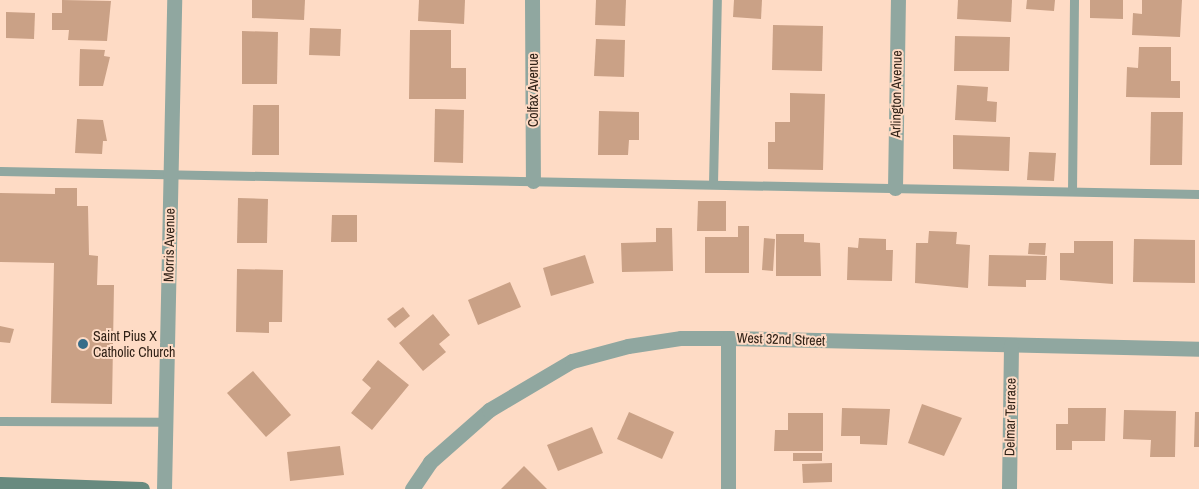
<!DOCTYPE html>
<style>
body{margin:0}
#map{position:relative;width:1199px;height:489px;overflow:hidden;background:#fedbc5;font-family:"Archivo Narrow",sans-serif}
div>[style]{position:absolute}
.building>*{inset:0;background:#caa186}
.lane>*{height:9px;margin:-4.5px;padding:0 4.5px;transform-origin:4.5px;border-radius:4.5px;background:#90a7a0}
.street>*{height:15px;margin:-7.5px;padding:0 7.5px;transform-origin:7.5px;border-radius:7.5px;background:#90a7a0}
.secondary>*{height:15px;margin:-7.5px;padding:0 7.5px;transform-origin:7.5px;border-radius:7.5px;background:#688a7f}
.dots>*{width:14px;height:14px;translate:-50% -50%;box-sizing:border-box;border:2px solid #fedbc5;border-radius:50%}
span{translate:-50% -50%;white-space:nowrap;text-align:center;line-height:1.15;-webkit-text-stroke:4px #fedbc5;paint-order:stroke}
.street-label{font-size:14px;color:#302116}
.poi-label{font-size:14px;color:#302116}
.left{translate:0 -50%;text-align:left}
</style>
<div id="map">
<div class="building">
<div style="clip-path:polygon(62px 0,111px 1px,107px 41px,68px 40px,69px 30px,52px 30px,52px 13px,62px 13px)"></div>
<div style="clip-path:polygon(252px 0,305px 0,304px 20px,252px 18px)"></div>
<div style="clip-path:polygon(419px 0,465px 0,464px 24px,418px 21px)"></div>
<div style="clip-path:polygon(596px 0,626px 0,625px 26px,595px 25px)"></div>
<div style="clip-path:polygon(734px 0,762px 0,761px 19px,733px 17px)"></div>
<div style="clip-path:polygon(958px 0,1012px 0,1011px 22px,957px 19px)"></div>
<div style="clip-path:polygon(1027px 0,1055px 0,1054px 11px,1026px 9px)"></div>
<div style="clip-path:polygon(1090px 0,1123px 0,1123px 19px,1090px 18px)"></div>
<div style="clip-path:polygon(1142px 0,1182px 0,1180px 37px,1132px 35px,1133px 13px,1142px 14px)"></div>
<div style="clip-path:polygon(6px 12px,35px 13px,34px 39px,6px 38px)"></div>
<div style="clip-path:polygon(773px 25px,823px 26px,822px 71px,772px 70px)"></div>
<div style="clip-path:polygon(310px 28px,341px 29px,340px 56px,309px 55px)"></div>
<div style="clip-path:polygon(410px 30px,451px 30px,451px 68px,466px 68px,466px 99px,409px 99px)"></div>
<div style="clip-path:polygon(242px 31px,278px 32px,277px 84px,242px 84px)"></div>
<div style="clip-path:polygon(955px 36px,1010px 37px,1009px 71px,954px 71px)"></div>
<div style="clip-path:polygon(596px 39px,625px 40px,624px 77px,594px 76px)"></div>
<div style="clip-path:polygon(1139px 47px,1171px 47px,1171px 81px,1180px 81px,1180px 98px,1126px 97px,1127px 67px,1138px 68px)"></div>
<div style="clip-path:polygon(80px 49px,105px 50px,104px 56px,110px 57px,103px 86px,79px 86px)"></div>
<div style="clip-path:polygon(957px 85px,988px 87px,987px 101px,997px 102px,996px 122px,955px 120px)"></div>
<div style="clip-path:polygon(790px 93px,825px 94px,823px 170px,768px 169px,768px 142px,775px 142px,775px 122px,790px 122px)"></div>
<div style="clip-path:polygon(253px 105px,279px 105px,279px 155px,252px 155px)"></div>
<div style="clip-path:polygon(435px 109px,464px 110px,463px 163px,434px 162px)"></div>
<div style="clip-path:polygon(599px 111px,639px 112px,639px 140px,629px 140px,628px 155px,598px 155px)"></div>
<div style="clip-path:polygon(1151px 112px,1183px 112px,1182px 165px,1150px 165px)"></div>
<div style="clip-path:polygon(77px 119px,103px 120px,107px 141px,103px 141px,102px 154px,75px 153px)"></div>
<div style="clip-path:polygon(953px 135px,1010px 137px,1009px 171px,953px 169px)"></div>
<div style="clip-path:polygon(1029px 152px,1056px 153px,1054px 181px,1027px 180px)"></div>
<div style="clip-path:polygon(55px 188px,77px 188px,77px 206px,88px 206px,89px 255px,98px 256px,97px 285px,114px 285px,112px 404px,51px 403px,54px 263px,0 262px,0 193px,55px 194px)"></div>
<div style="clip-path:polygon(238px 198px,268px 199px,267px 243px,237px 243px)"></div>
<div style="clip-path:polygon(698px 201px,726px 201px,726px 231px,697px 231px)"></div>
<div style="clip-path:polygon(332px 215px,357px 215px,357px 242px,331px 242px)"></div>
<div style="clip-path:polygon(738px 226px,749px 226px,749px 273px,705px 273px,705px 237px,738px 237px)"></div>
<div style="clip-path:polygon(656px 228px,672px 228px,673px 271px,622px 272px,621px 243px,656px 242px)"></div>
<div style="clip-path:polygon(929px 231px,957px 232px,956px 244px,970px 245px,968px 288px,915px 283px,916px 243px,928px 243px)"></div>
<div style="clip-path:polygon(776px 234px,804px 234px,804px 242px,820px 243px,821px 276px,776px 276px)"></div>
<div style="clip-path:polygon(764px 238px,775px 239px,773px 271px,762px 270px)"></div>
<div style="clip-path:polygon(859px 238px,886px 239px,886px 250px,893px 250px,892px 281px,847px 280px,848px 247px,858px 248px)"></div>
<div style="clip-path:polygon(1134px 239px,1195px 240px,1195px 283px,1133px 282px)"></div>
<div style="clip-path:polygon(1074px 241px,1113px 241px,1113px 284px,1060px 280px,1060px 253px,1074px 253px)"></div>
<div style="clip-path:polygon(1029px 243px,1046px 243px,1045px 255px,1028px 254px)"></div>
<div style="clip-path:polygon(585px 255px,594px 283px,551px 296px,543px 268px)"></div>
<div style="clip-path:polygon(989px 255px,1047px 256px,1046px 280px,1026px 280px,1026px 287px,988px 286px)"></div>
<div style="clip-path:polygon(237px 269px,283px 270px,282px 322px,269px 322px,269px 333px,236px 332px)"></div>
<div style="clip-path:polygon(510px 282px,521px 307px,478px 325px,468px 300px)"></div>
<div style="clip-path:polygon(403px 307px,410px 316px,395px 328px,387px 319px)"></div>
<div style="clip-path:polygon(433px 314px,450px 335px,439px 344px,446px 352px,423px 371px,399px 343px)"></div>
<div style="clip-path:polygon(0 326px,14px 329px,10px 343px,0 342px)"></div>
<div style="clip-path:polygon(378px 360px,409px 385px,372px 430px,351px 413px,371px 388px,362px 380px)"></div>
<div style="clip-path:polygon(253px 371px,291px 415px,266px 437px,227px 393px)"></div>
<div style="clip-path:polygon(922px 404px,962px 418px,944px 456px,908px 443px)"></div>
<div style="clip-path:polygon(842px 408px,890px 409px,887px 445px,860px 444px,860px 436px,841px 436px)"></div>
<div style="clip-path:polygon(1068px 408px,1106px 408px,1105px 441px,1072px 441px,1072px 450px,1056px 450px,1056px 424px,1068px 424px)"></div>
<div style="clip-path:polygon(1124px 410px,1176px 411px,1175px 457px,1150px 457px,1151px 440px,1123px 439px)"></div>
<div style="clip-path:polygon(629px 412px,674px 432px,662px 459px,617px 439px)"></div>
<div style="clip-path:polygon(1195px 412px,1199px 412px,1199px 447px,1194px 447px)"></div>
<div style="clip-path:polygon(788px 413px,823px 413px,823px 451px,774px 451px,775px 430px,788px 430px)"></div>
<div style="clip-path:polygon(592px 427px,603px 453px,558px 471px,547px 445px)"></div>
<div style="clip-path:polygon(340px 446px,344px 475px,290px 481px,287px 452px)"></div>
<div style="clip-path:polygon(793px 453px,822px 453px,822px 461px,793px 461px)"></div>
<div style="clip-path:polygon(832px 463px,832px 482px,803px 483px,802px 464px)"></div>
<div style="clip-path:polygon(524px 466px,547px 489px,501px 489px)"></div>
</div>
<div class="lane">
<div style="left:0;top:171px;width:1199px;rotate:1.1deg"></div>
<div style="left:713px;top:184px;width:184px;rotate:-88.8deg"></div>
<div style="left:1072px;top:191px;width:191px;rotate:-89.4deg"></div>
<div style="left:0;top:421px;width:166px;rotate:0.3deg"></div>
</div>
<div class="street">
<div style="left:532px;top:0;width:181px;rotate:89.7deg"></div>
<div style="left:895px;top:188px;width:188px;rotate:-89.1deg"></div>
<div style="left:164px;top:489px;width:489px;rotate:-88.8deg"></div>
<div style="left:412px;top:489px;width:32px;rotate:-56deg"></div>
<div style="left:430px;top:462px;width:79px;rotate:-41.4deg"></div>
<div style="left:489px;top:410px;width:96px;rotate:-30.6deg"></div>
<div style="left:572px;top:361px;width:58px;rotate:-15deg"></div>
<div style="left:628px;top:346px;width:54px;rotate:-8.6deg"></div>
<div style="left:681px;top:338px;width:47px"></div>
<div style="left:728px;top:338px;width:471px;rotate:1.3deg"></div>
<div style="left:728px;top:489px;width:151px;rotate:-90deg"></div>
<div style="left:1009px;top:489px;width:144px;rotate:-89.2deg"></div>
</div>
<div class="secondary">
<div style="left:0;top:484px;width:142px;rotate:2deg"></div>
</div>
<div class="dots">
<div style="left:83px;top:344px;background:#386d89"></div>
</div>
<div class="street-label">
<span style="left:533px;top:90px;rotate:-90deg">Colfax Avenue</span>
<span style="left:896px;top:94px;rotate:-89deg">Arlington Avenue</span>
<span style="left:169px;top:245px;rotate:-89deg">Morris Avenue</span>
<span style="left:781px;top:339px;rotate:2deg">West 32nd Street</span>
<span style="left:1010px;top:417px;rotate:-89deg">Delmar Terrace</span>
</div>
<div class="poi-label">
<span class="left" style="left:93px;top:344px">Saint Pius X<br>Catholic Church</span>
</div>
</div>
